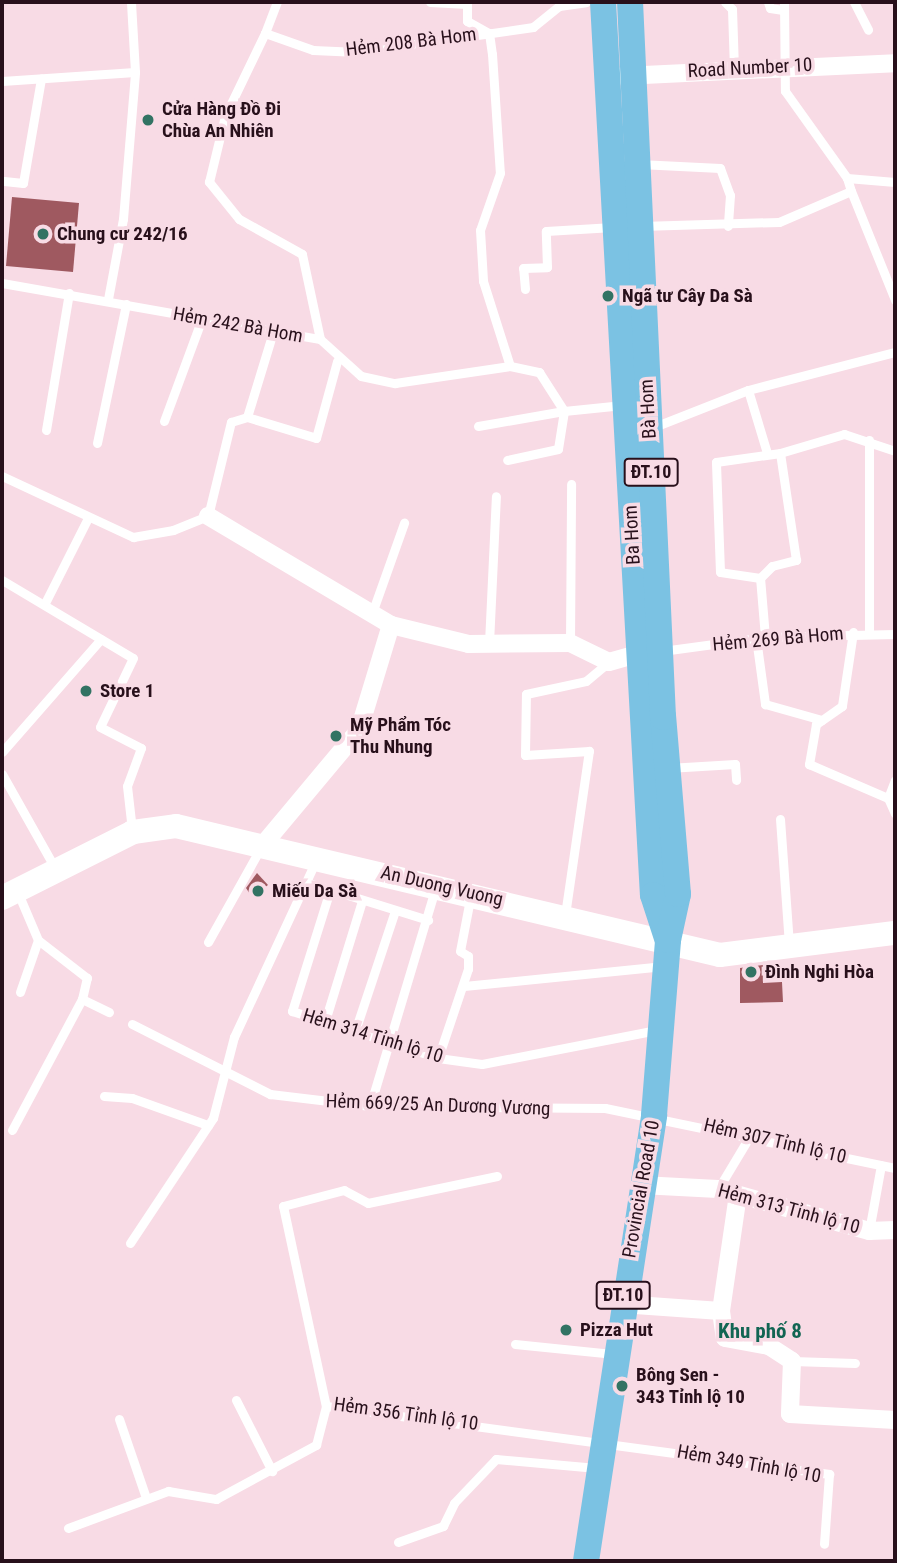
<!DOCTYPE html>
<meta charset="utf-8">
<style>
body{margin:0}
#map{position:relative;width:897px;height:1563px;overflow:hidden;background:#f8dbe5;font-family:"Roboto Condensed",sans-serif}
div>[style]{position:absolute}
.building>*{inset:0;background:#9f5960}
.lane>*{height:9px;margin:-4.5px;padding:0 4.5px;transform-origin:4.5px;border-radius:4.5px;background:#fff}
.street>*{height:18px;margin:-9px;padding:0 9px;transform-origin:9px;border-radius:9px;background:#fff}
.secondary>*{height:24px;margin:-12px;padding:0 12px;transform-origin:12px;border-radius:12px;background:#fff}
.primary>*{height:26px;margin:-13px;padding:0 13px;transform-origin:13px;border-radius:13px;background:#7bc2e3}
.dots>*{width:19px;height:19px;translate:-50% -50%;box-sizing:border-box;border:4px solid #f8dbe5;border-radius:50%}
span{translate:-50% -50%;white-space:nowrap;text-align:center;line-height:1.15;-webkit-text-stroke:7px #f8dbe5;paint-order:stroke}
.shield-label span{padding:2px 5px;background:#f8dbe5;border:2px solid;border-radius:5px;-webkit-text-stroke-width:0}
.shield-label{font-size:18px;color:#28101b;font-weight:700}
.street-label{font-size:19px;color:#28101b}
.poi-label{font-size:19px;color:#28101b;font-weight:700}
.left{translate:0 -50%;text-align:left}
.neighbourhood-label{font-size:21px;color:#126553;font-weight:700}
.frame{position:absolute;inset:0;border:4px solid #28101b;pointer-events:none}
</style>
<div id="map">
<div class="building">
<div style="clip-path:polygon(12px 197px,79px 203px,73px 272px,6px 266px)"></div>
<div style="clip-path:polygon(257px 873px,268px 885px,252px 897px,246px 888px)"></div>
<div style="clip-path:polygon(763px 965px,763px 983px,782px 982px,783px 1002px,740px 1003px,740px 968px)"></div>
</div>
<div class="lane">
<div style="left:430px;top:2px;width:37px;rotate:3deg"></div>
<div style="left:467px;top:2px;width:19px;rotate:90deg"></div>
<div style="left:467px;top:21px;width:25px;rotate:29deg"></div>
<div style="left:489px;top:33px;width:21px;rotate:82deg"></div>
<div style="left:492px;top:54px;width:119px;rotate:86.2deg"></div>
<div style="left:500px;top:173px;width:60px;rotate:109.3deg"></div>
<div style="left:480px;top:230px;width:51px;rotate:86.6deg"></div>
<div style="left:483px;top:281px;width:89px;rotate:72.4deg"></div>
<div style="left:725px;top:2px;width:10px;rotate:45deg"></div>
<div style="left:732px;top:9px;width:59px;rotate:88.1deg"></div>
<div style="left:768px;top:2px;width:6px;rotate:72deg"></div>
<div style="left:770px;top:8px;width:13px;rotate:9deg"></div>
<div style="left:784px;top:2px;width:89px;rotate:89.4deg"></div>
<div style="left:785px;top:91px;width:107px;rotate:54.5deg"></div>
<div style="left:854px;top:2px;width:31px;rotate:63deg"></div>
<div style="left:265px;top:33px;width:33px;rotate:-69deg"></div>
<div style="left:2px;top:81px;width:133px;rotate:-3.9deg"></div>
<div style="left:639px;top:164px;width:81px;rotate:2.8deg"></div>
<div style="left:720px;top:168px;width:29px;rotate:70deg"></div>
<div style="left:730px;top:195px;width:31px;rotate:94deg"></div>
<div style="left:4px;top:181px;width:19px;rotate:6deg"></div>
<div style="left:23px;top:183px;width:106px;rotate:-80.2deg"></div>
<div style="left:851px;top:191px;width:118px;rotate:68deg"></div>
<div style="left:641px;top:226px;width:138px;rotate:-1.7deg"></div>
<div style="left:779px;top:222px;width:78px;rotate:-23.3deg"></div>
<div style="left:851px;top:191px;width:14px;rotate:-107deg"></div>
<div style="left:847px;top:178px;width:48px;rotate:4.8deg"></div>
<div style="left:2px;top:283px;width:323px;rotate:10deg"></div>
<div style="left:320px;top:339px;width:55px;rotate:42.1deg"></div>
<div style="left:361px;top:376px;width:35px;rotate:12deg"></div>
<div style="left:395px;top:383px;width:116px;rotate:-8.4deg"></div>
<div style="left:510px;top:366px;width:30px;rotate:12deg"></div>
<div style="left:539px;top:372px;width:46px;rotate:57.3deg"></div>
<div style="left:564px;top:411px;width:59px;rotate:-5.8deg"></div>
<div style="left:525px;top:289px;width:21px;rotate:-95deg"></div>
<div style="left:523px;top:268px;width:24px;rotate:-2deg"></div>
<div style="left:547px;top:267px;width:36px;rotate:-92deg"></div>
<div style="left:546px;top:231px;width:67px;rotate:-3.4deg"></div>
<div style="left:108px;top:299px;width:81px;rotate:-79.4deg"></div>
<div style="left:123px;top:219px;width:147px;rotate:-85.3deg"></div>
<div style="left:135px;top:72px;width:70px;rotate:-93.3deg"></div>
<div style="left:320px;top:339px;width:87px;rotate:-102deg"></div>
<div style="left:302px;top:254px;width:72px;rotate:-150.9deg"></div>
<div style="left:239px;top:219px;width:48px;rotate:-129deg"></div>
<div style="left:209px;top:182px;width:68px;rotate:-76.4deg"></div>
<div style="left:225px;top:116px;width:92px;rotate:-64.3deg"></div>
<div style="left:265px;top:33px;width:51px;rotate:19.5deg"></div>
<div style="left:313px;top:50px;width:45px;rotate:2.5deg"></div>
<div style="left:358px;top:52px;width:177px;rotate:-8.1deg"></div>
<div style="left:533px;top:27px;width:33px;rotate:-39deg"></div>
<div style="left:559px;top:6px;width:27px;rotate:-8deg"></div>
<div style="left:748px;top:390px;width:66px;rotate:73.2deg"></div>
<div style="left:247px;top:417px;width:86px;rotate:-73deg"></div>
<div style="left:164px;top:421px;width:110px;rotate:-69.7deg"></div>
<div style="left:478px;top:426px;width:87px;rotate:-9.9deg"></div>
<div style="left:564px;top:411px;width:38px;rotate:99deg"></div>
<div style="left:558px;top:449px;width:52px;rotate:167.8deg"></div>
<div style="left:654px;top:427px;width:101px;rotate:-21.5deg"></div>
<div style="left:748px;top:390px;width:152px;rotate:-14.5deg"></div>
<div style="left:46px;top:430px;width:139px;rotate:-80.5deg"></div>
<div style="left:869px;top:440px;width:190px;rotate:90deg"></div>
<div style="left:97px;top:443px;width:142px;rotate:-78.2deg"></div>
<div style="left:2px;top:476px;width:145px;rotate:25deg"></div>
<div style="left:133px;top:537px;width:41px;rotate:-9.9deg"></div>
<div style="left:173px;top:530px;width:38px;rotate:-22deg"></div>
<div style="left:208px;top:516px;width:97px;rotate:-76.3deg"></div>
<div style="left:231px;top:422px;width:17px;rotate:-17deg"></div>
<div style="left:247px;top:417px;width:72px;rotate:16.9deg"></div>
<div style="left:316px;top:438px;width:80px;rotate:-74.7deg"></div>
<div style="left:760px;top:578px;width:40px;rotate:-171.5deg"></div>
<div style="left:720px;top:572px;width:110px;rotate:-92.1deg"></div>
<div style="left:716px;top:462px;width:65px;rotate:-8deg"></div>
<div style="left:780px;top:453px;width:67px;rotate:-16.5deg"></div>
<div style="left:844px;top:434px;width:54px;rotate:18.4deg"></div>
<div style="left:2px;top:580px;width:152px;rotate:30.8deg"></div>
<div style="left:133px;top:658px;width:76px;rotate:115.6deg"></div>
<div style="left:100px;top:727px;width:46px;rotate:27.1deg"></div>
<div style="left:141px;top:748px;width:40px;rotate:110.2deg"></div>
<div style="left:127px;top:786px;width:44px;rotate:83.5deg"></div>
<div style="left:46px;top:601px;width:91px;rotate:-63.2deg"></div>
<div style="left:372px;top:613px;width:96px;rotate:-70.4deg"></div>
<div style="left:853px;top:632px;width:75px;rotate:98.5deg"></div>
<div style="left:842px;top:706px;width:32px;rotate:145deg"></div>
<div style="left:816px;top:724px;width:41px;rotate:99.9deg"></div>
<div style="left:809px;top:764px;width:86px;rotate:23.3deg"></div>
<div style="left:765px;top:637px;width:59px;rotate:-94.8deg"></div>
<div style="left:760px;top:578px;width:17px;rotate:-45deg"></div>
<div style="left:772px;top:566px;width:25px;rotate:-14deg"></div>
<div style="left:796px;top:560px;width:108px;rotate:-98.5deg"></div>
<div style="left:756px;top:638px;width:67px;rotate:82.2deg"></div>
<div style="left:765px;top:704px;width:59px;rotate:15.7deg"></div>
<div style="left:489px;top:643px;width:147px;rotate:-87.3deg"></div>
<div style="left:570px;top:643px;width:159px;rotate:-89.6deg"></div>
<div style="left:662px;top:651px;width:104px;rotate:-7.7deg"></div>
<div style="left:765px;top:637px;width:130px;rotate:-1.3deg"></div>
<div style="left:2px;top:752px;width:150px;rotate:-48.8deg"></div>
<div style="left:668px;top:768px;width:67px;rotate:-3.4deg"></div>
<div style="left:735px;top:764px;width:16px;rotate:86deg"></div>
<div style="left:2px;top:774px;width:108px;rotate:60.6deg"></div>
<div style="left:888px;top:798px;width:19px;rotate:-69deg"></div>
<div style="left:888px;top:798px;width:17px;rotate:66deg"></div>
<div style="left:780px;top:819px;width:125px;rotate:85.9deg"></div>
<div style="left:306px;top:882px;width:128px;rotate:17.3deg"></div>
<div style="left:330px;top:890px;width:127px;rotate:107.4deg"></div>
<div style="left:292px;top:1011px;width:153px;rotate:17.8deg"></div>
<div style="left:438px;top:1058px;width:44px;rotate:7.8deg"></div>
<div style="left:482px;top:1064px;width:178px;rotate:-11deg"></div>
<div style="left:565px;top:915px;width:166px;rotate:-81.7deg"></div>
<div style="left:589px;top:751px;width:64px;rotate:176.4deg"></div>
<div style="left:525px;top:755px;width:61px;rotate:-89.1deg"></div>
<div style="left:526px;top:694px;width:61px;rotate:-12.2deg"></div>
<div style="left:586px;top:681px;width:30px;rotate:-40deg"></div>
<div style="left:208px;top:942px;width:109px;rotate:-60.8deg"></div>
<div style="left:464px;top:986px;width:201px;rotate:-5.7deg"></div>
<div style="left:20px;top:992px;width:55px;rotate:-70.9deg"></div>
<div style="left:82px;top:999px;width:30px;rotate:26deg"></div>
<div style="left:325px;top:1021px;width:126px;rotate:-72.9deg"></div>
<div style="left:132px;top:1024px;width:155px;rotate:26.9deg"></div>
<div style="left:270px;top:1094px;width:101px;rotate:6.8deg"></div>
<div style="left:370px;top:1106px;width:235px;rotate:0.5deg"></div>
<div style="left:605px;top:1108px;width:296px;rotate:11.7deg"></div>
<div style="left:355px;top:1031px;width:126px;rotate:-71.6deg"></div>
<div style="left:438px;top:1058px;width:94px;rotate:-71.4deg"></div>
<div style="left:468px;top:969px;width:13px;rotate:-90deg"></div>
<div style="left:468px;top:956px;width:9px;rotate:-148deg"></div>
<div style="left:460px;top:951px;width:53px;rotate:-79.1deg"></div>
<div style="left:104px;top:1096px;width:28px;rotate:4deg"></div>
<div style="left:132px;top:1098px;width:81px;rotate:19.6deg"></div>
<div style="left:370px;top:1106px;width:226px;rotate:-73.3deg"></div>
<div style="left:12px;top:1130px;width:149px;rotate:-61.9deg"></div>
<div style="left:82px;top:999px;width:22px;rotate:-77deg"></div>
<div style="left:87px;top:978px;width:62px;rotate:-142.2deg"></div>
<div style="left:38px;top:940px;width:51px;rotate:-113.1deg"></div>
<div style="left:497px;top:1176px;width:132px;rotate:168.2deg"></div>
<div style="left:368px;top:1203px;width:27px;rotate:-152deg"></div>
<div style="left:344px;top:1190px;width:63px;rotate:165.3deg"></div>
<div style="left:283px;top:1206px;width:205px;rotate:77.9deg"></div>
<div style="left:326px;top:1406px;width:508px;rotate:7.7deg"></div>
<div style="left:829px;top:1474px;width:70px;rotate:94.1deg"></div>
<div style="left:718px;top:1189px;width:64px;rotate:-59deg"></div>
<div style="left:869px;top:1231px;width:67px;rotate:-79.7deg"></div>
<div style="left:130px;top:1243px;width:150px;rotate:-56.4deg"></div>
<div style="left:213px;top:1118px;width:84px;rotate:-75.5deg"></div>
<div style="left:234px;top:1037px;width:195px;rotate:-65.1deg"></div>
<div style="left:515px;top:1344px;width:100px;rotate:5.8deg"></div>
<div style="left:792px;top:1361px;width:63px;rotate:1.8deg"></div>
<div style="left:236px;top:1400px;width:80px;rotate:63.1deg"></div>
<div style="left:119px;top:1419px;width:83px;rotate:71.1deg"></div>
<div style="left:68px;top:1528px;width:107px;rotate:-20.3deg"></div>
<div style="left:168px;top:1491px;width:49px;rotate:9.5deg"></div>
<div style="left:216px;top:1499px;width:114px;rotate:-28.4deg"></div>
<div style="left:316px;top:1445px;width:40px;rotate:-75.6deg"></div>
<div style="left:398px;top:1542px;width:48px;rotate:-19.6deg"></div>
<div style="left:443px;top:1526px;width:25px;rotate:-64deg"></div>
<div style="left:454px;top:1503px;width:61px;rotate:-46.3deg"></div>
<div style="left:496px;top:1459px;width:101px;rotate:5.1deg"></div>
</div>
<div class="street">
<div style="left:623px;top:76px;width:272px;rotate:-2.7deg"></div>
<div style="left:208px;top:516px;width:213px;rotate:30.8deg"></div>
<div style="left:391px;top:625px;width:80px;rotate:13.7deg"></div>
<div style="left:469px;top:644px;width:101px;rotate:-0.6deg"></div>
<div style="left:570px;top:643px;width:43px;rotate:26deg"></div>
<div style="left:609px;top:662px;width:41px;rotate:-15.8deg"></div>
<div style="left:262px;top:846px;width:151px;rotate:-50.1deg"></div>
<div style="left:359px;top:730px;width:110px;rotate:-73.1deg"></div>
<div style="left:641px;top:1185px;width:77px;rotate:3deg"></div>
<div style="left:718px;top:1189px;width:157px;rotate:15.5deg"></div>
<div style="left:869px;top:1231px;width:26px;rotate:-2deg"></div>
<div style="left:621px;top:1304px;width:100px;rotate:4deg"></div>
<div style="left:721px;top:1311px;width:27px;rotate:82deg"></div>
<div style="left:725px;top:1338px;width:45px;rotate:10.3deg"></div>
<div style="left:769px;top:1346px;width:27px;rotate:33deg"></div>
<div style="left:792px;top:1361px;width:53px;rotate:92.2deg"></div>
<div style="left:790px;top:1414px;width:105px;rotate:3.3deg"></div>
<div style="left:721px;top:1311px;width:117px;rotate:-81.7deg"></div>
</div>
<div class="secondary">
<div style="left:2px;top:898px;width:147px;rotate:-26.7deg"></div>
<div style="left:133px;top:832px;width:43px;rotate:-7.9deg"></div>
<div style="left:176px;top:826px;width:559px;rotate:13.34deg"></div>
<div style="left:720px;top:955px;width:176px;rotate:-7.2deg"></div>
</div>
<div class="primary">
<div style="left:603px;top:2px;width:894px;rotate:86.8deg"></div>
<div style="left:653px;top:895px;width:45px;rotate:72deg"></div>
<div style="left:586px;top:1561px;width:451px;rotate:-81.3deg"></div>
<div style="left:654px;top:1115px;width:176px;rotate:-85.4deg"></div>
<div style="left:668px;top:940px;width:47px;rotate:-77.7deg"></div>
<div style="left:678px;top:894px;width:178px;rotate:-94.8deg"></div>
<div style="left:663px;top:717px;width:716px;rotate:-92.64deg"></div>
</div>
<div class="dots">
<div style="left:148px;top:120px;background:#327363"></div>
<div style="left:43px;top:234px;background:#327363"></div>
<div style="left:608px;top:296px;background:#327363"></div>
<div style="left:86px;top:691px;background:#327363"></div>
<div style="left:336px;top:736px;background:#327363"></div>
<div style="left:258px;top:891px;background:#327363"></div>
<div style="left:751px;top:972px;background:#327363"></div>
<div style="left:566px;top:1330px;background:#327363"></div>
<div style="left:622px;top:1386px;background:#327363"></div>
</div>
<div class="shield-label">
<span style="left:651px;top:472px">ĐT.10</span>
<span style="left:623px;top:1295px">ĐT.10</span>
</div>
<div class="street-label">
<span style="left:411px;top:42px;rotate:-7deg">Hẻm 208 Bà Hom</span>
<span style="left:750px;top:68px;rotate:-3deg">Road Number 10</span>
<span style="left:238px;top:325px;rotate:10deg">Hẻm 242 Bà Hom</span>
<span style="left:648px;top:409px;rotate:-93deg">Bà Hom</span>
<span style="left:632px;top:535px;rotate:-93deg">Ba Hom</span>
<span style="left:778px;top:639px;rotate:-5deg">Hẻm 269 Bà Hom</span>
<span style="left:442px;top:886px;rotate:13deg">An Duong Vuong</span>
<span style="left:373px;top:1036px;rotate:17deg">Hẻm 314 Tỉnh lộ 10</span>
<span style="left:438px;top:1105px;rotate:2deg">Hẻm 669/25 An Dương Vương</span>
<span style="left:775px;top:1141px;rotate:13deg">Hẻm 307 Tỉnh lộ 10</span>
<span style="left:641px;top:1189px;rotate:-80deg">Provincial Road 10</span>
<span style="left:789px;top:1209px;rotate:15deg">Hẻm 313 Tỉnh lộ 10</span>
<span style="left:406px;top:1414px;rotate:8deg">Hẻm 356 Tỉnh lộ 10</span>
<span style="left:749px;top:1464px;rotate:10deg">Hẻm 349 Tỉnh lộ 10</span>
</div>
<div class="poi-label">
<span class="left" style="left:162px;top:120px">Cửa Hàng Đồ Đi<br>Chùa An Nhiên</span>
<span class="left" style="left:57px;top:234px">Chung cư 242/16</span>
<span class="left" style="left:622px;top:296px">Ngã tư Cây Da Sà</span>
<span class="left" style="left:100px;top:691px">Store 1</span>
<span class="left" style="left:350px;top:736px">Mỹ Phẩm Tóc<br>Thu Nhung</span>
<span class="left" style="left:272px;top:891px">Miếu Da Sà</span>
<span class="left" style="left:765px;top:972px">Đình Nghi Hòa</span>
<span class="left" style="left:580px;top:1330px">Pizza Hut</span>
<span class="left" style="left:636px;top:1386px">Bông Sen -<br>343 Tỉnh lộ 10</span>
</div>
<div class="neighbourhood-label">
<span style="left:760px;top:1331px">Khu phố 8</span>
</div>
<div class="frame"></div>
</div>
